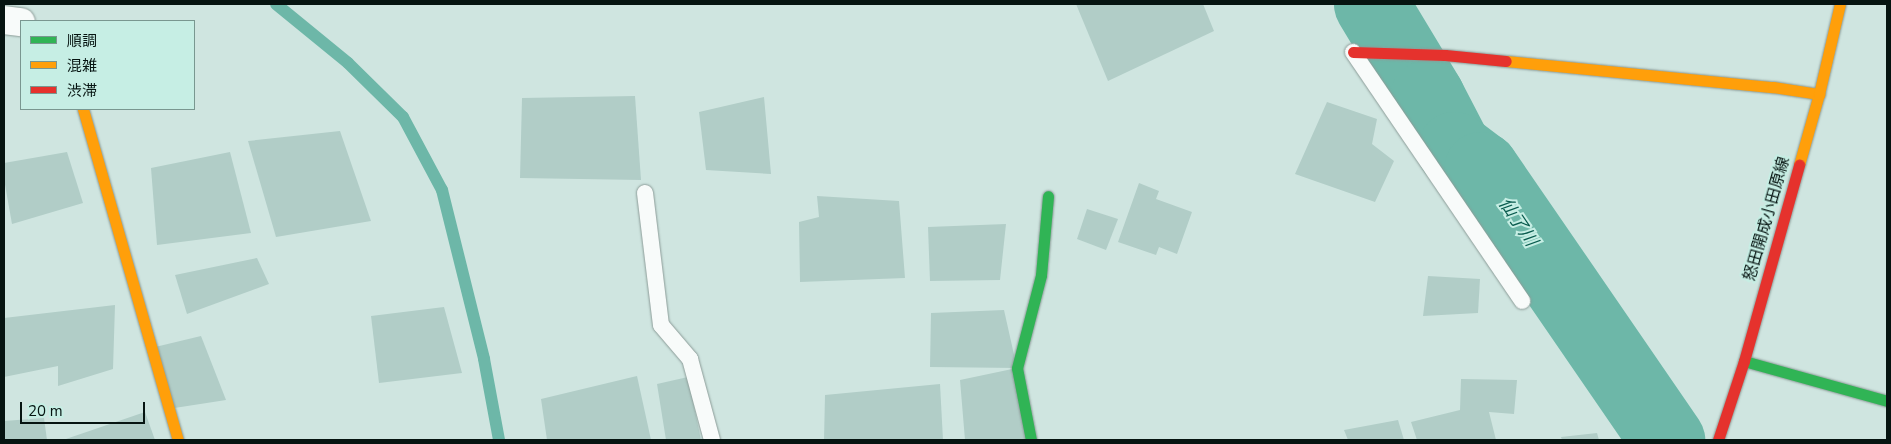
<!DOCTYPE html>
<meta charset="utf-8">
<style>
body{margin:0}
#map{position:relative;width:1891px;height:444px;overflow:hidden;background:#cfe5e0;font-family:"Nunito Sans","Noto Sans JP",sans-serif}
div>[style]{position:absolute}
.stream>*{height:12px;margin:-6px;padding:0 6px;transform-origin:6px;border-radius:6px;background:#6db7a8}
.river>*{height:75px;margin:-37.5px;padding:0 37.5px;transform-origin:37.5px;border-radius:37.5px;background:#6db7a8}
.building>*{inset:0;background:#b1cdc7}
.roads{filter:drop-shadow(0 0 1px #8c9c98) drop-shadow(0 0 1px #8c9c98)}
.lane>*{height:16px;margin:-8px;padding:0 8px;transform-origin:8px;border-radius:8px;background:#f8fbfa}
.street>*{height:28px;margin:-14px;padding:0 14px;transform-origin:14px;border-radius:14px;background:#f8fbfa}
.fast>*{height:11px;margin:-5.5px;padding:0 5.5px;transform-origin:5.5px;border-radius:5.5px;background:#30b455}
.slow>*{height:11px;margin:-5.5px;padding:0 5.5px;transform-origin:5.5px;border-radius:5.5px;background:#ff9f0a}
.jam>*{height:11px;margin:-5.5px;padding:0 5.5px;transform-origin:5.5px;border-radius:5.5px;background:#e5322d}
span{translate:-50% -50%;white-space:nowrap;text-align:center;line-height:1.15;-webkit-text-stroke:4px #c6eee4;paint-order:stroke}
.street-label{font-size:16px;color:#061411}
.water-label{font-size:18px;color:#095b4e;font-style:italic}
.frame{position:absolute;inset:0;border:5px solid #061411;pointer-events:none}
.legend{position:absolute;left:20px;top:20px;width:175px;height:90px;box-sizing:border-box;background:#c6eee4;border:1px solid #799790;margin:0;padding:6px 9px;list-style:none;font-size:15px;color:#061411}
.legend li{display:flex;align-items:center;gap:10px;height:25px}
.legend b{width:25px;border:1px solid #799790}
.scale{position:absolute;left:20px;top:402px;width:125px;height:22px;box-sizing:border-box;border:2px solid #061411;border-top:0;padding-left:6px;font-size:15px;line-height:18px;white-space:nowrap;color:#061411;-webkit-text-stroke:4px #c6eee4;paint-order:stroke}
</style>
<div id="map">
<div class="stream">
<div style="left:276px;top:4px;width:93px;rotate:39.3deg"></div>
<div style="left:348px;top:63px;width:77px;rotate:44.5deg"></div>
<div style="left:403px;top:117px;width:83px;rotate:61.9deg"></div>
<div style="left:442px;top:190px;width:174px;rotate:76deg"></div>
<div style="left:484px;top:359px;width:82px;rotate:79.5deg"></div>
</div>
<div class="river">
<div style="left:1371px;top:4px;width:109px;rotate:58.9deg"></div>
<div style="left:1427px;top:97px;width:59px;rotate:62.6deg"></div>
<div style="left:1454px;top:149px;width:34px;rotate:37deg"></div>
<div style="left:1481px;top:169px;width:329px;rotate:55.5deg"></div>
</div>
<div class="building">
<div style="clip-path:polygon(1076px 4px,1203px 4px,1214px 31px,1108px 81px)"></div>
<div style="clip-path:polygon(635px 96px,641px 180px,520px 178px,522px 98px)"></div>
<div style="clip-path:polygon(764px 97px,771px 174px,706px 170px,699px 112px)"></div>
<div style="clip-path:polygon(1327px 102px,1377px 119px,1372px 144px,1394px 161px,1375px 202px,1295px 174px)"></div>
<div style="clip-path:polygon(340px 131px,371px 221px,276px 237px,248px 141px)"></div>
<div style="clip-path:polygon(67px 152px,83px 203px,12px 224px,4px 179px,4px 163px)"></div>
<div style="clip-path:polygon(230px 152px,251px 233px,157px 245px,151px 168px)"></div>
<div style="clip-path:polygon(1139px 183px,1159px 191px,1156px 199px,1192px 212px,1177px 254px,1159px 247px,1156px 255px,1118px 242px)"></div>
<div style="clip-path:polygon(817px 196px,899px 201px,905px 278px,800px 282px,799px 222px,819px 217px)"></div>
<div style="clip-path:polygon(1087px 209px,1118px 219px,1106px 250px,1077px 239px)"></div>
<div style="clip-path:polygon(1006px 224px,1000px 280px,930px 281px,928px 227px)"></div>
<div style="clip-path:polygon(257px 258px,269px 284px,187px 314px,175px 275px)"></div>
<div style="clip-path:polygon(1428px 276px,1480px 279px,1478px 313px,1423px 316px)"></div>
<div style="clip-path:polygon(115px 305px,113px 369px,58px 386px,58px 366px,4px 377px,4px 318px)"></div>
<div style="clip-path:polygon(444px 307px,462px 373px,379px 383px,371px 316px)"></div>
<div style="clip-path:polygon(1004px 310px,1017px 368px,930px 367px,931px 313px)"></div>
<div style="clip-path:polygon(201px 336px,226px 400px,168px 409px,151px 348px)"></div>
<div style="clip-path:polygon(1017px 368px,1031px 440px,965px 440px,960px 380px)"></div>
<div style="clip-path:polygon(637px 376px,651px 440px,547px 440px,541px 399px)"></div>
<div style="clip-path:polygon(688px 377px,701px 440px,666px 440px,657px 384px)"></div>
<div style="clip-path:polygon(1461px 379px,1517px 380px,1514px 414px,1489px 412px,1496px 440px,1417px 440px,1411px 422px,1460px 410px)"></div>
<div style="clip-path:polygon(940px 384px,943px 440px,824px 440px,825px 395px)"></div>
<div style="clip-path:polygon(145px 412px,155px 440px,63px 440px)"></div>
<div style="clip-path:polygon(44px 418px,47px 440px,4px 440px,4px 421px)"></div>
<div style="clip-path:polygon(1398px 420px,1404px 440px,1348px 440px,1344px 430px)"></div>
<div style="clip-path:polygon(1597px 433px,1599px 440px,1562px 440px,1561px 437px)"></div>
</div>
<div class="roads">
<div class="lane">
<div style="left:1353px;top:52px;width:301px;rotate:55.8deg"></div>
<div style="left:645px;top:193px;width:133px;rotate:83.1deg"></div>
<div style="left:661px;top:325px;width:45px;rotate:49.5deg"></div>
<div style="left:690px;top:359px;width:84px;rotate:74.8deg"></div>
</div>
<div class="street">
<div style="left:4px;top:20px;width:17px;rotate:7deg"></div>
</div>
<div class="fast">
<div style="left:1744px;top:361px;width:148px;rotate:15.6deg"></div>
<div style="left:1031px;top:440px;width:73px;rotate:-101deg"></div>
<div style="left:1017px;top:368px;width:96px;rotate:-75.5deg"></div>
<div style="left:1041px;top:275px;width:79px;rotate:-84.9deg"></div>
</div>
<div class="slow">
<div style="left:1506px;top:61px;width:268px;rotate:5.6deg"></div>
<div style="left:1773px;top:87px;width:47px;rotate:8.7deg"></div>
<div style="left:83px;top:109px;width:344px;rotate:74deg"></div>
<div style="left:1799px;top:165px;width:74px;rotate:-74.3deg"></div>
<div style="left:1819px;top:94px;width:92px;rotate:-76.9deg"></div>
</div>
<div class="jam">
<div style="left:1353px;top:52px;width:92px;rotate:1.9deg"></div>
<div style="left:1445px;top:55px;width:61px;rotate:5.6deg"></div>
<div style="left:1718px;top:440px;width:83px;rotate:-71.8deg"></div>
<div style="left:1744px;top:361px;width:204px;rotate:-74.3deg"></div>
</div>
</div>
<div class="street-label">
<span style="left:1767px;top:219px;rotate:-74deg">怒田開成小田原線</span>
</div>
<div class="water-label">
<span style="left:1518px;top:222px;rotate:56deg">仙了川</span>
</div>
<div class="frame"></div>
<ul class="legend">
<li><b style="height:6px;background:#30b455"></b>順調</li>
<li><b style="height:6px;background:#ff9f0a"></b>混雑</li>
<li><b style="height:6px;background:#e5322d"></b>渋滞</li>
</ul>
<div class="scale">20 m</div>
</div>
